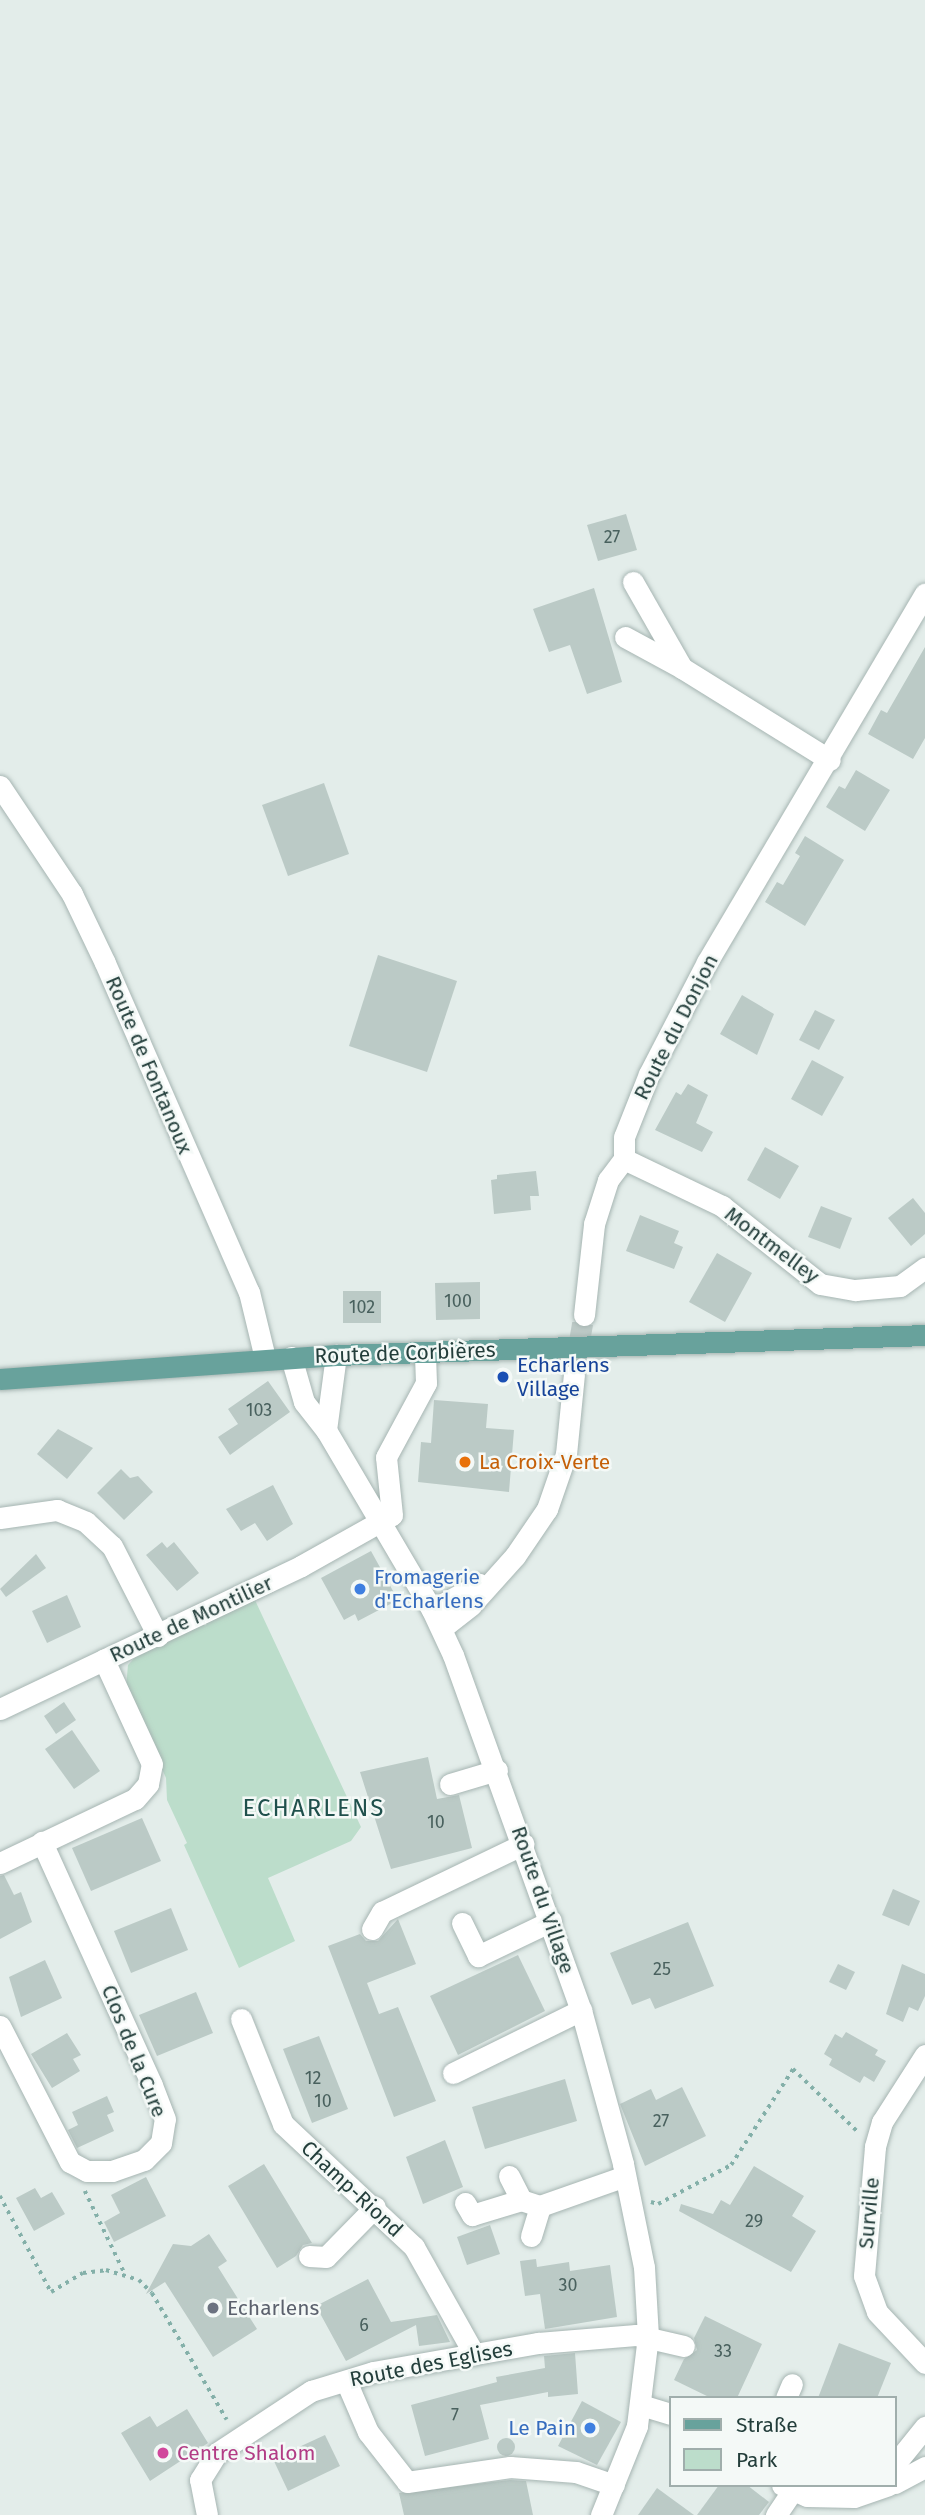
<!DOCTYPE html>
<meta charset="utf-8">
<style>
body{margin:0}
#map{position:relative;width:925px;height:2515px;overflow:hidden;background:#e3edea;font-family:"Fira Sans",sans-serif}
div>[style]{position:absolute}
.green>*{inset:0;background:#bcddcb}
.building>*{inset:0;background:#bbcac6}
.round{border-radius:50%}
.minor-tunnel>*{height:21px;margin-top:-10.5px;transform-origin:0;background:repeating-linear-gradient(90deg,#bdcac7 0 21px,transparent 0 31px)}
.path>*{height:3.5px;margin-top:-1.75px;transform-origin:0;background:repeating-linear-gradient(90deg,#84b0a9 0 3.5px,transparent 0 8.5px)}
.roads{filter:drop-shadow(0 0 2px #a6b5b2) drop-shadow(0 0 2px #a6b5b2)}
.minor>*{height:21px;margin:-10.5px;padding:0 10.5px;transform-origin:10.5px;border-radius:10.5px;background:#fff}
.major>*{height:21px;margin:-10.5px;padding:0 10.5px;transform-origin:10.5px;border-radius:10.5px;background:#68a29c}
.dots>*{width:19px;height:19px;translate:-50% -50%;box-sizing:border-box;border:4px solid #f4f9f7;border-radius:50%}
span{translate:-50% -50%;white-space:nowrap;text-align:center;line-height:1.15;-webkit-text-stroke:5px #f4f9f7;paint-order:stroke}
.number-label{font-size:18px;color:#49615e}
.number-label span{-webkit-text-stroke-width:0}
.street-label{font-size:21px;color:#233e3b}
.transit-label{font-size:21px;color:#164399}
.left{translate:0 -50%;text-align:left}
.food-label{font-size:21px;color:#c56008}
.shop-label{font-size:21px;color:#366cbe}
.right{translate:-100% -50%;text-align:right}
.worship-label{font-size:21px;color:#5b616d}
.hotel-label{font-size:21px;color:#b23c85}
.quarter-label{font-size:24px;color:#1f504c;letter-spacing:2px}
.legend{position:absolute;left:669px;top:2396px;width:228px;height:91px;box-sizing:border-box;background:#f4f9f7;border:2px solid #a0aeac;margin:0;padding:9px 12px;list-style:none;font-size:21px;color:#233e3b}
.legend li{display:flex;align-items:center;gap:14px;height:35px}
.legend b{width:35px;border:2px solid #a0aeac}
</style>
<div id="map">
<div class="green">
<div style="clip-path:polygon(254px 1598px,361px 1827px,351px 1841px,268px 1878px,295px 1941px,239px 1968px,184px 1845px,187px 1843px,167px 1800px,166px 1778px,126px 1687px,128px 1665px,141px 1651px)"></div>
</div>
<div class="building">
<div style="clip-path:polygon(626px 514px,637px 550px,598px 561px,587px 525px)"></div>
<div style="clip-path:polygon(594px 588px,622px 682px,587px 694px,570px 645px,549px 652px,533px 609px)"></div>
<div style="clip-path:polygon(925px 647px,925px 738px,913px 759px,868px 734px,881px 710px,887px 713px)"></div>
<div style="clip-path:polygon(856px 770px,890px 790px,865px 831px,826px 807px,839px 786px,845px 789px)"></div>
<div style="clip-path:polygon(324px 783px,349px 854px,288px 876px,262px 805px)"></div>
<div style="clip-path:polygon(805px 836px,844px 860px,805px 926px,765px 902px,777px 882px,783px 885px,800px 856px,795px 853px)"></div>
<div style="clip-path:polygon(378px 955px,457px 981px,427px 1072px,349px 1046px)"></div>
<div style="clip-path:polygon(742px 995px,774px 1014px,757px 1055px,720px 1034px)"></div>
<div style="clip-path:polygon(815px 1010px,835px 1020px,819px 1050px,799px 1040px)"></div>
<div style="clip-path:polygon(812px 1060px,844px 1077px,822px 1116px,791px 1099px)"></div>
<div style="clip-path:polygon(688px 1084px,708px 1095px,696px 1123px,713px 1132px,702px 1152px,655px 1130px,676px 1092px,681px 1095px)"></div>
<div style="clip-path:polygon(765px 1147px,799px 1166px,780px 1199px,747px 1180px)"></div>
<div style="clip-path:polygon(536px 1171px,539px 1196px,530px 1196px,531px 1210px,494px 1214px,491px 1180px,497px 1179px,497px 1175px)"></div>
<div style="clip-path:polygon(913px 1198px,925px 1213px,925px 1234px,911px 1246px,888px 1218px)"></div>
<div style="clip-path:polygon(821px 1206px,852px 1218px,840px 1249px,808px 1237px)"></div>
<div style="clip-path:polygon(640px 1215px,679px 1231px,674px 1243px,683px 1247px,674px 1269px,626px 1251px)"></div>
<div style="clip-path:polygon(717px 1253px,752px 1273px,725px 1322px,689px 1302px)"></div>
<div style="clip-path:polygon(480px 1282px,480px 1319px,436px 1320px,435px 1283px)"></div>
<div style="clip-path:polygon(343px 1291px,381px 1291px,381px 1323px,343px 1323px)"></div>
<div style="clip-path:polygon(268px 1381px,290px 1412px,230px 1455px,218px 1437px,238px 1424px,228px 1409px)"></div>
<div style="clip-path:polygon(434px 1400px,488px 1404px,486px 1428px,514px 1430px,509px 1492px,418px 1482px,421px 1442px,431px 1443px)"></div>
<div style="clip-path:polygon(58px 1429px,93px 1448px,67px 1479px,37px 1454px)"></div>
<div style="clip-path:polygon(121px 1469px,130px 1478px,138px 1476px,153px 1492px,124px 1520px,97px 1493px)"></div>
<div style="clip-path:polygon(273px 1485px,293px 1524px,267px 1541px,255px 1523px,241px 1531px,226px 1509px)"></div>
<div style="clip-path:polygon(162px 1542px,167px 1548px,174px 1542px,199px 1573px,177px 1591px,146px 1555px)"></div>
<div style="clip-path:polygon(371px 1551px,398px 1600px,358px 1621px,355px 1614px,344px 1620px,321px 1578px)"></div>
<div style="clip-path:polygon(36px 1554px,46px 1568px,6px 1597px,0 1589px)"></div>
<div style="clip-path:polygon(67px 1595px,81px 1627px,47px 1643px,32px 1611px)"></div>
<div style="clip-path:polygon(64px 1702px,76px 1720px,56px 1734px,44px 1716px)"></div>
<div style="clip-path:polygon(72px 1730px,100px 1771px,74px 1789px,45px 1749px)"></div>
<div style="clip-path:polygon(428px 1757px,437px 1799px,459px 1795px,472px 1848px,391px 1869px,360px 1772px)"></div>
<div style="clip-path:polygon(142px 1818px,161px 1861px,91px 1891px,72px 1848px)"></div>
<div style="clip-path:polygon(4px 1875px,14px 1895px,21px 1892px,32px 1922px,0 1939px,0 1876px)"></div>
<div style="clip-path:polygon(893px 1889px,920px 1901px,909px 1926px,882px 1915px)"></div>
<div style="clip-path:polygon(171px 1908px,188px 1950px,131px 1973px,114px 1931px)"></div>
<div style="clip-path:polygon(398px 1919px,416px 1964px,367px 1983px,379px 2014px,398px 2007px,436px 2101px,394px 2117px,328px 1946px,360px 1934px,366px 1941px,378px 1941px)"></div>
<div style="clip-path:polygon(688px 1922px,714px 1986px,655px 2009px,650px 1998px,632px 2005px,610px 1953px)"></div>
<div style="clip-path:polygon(518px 1955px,545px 2011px,458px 2055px,430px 1996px)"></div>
<div style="clip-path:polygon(45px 1960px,62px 1998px,21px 2017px,9px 1977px)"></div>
<div style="clip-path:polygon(838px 1964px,855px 1972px,846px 1990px,829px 1982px)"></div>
<div style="clip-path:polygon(902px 1964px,925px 1974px,925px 1996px,918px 2011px,909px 2007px,903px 2022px,886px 2014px)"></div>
<div style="clip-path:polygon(196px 1992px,213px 2033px,157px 2056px,139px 2015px)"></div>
<div style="clip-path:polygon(846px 2032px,878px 2050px,875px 2055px,886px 2061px,874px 2082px,864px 2076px,860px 2083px,829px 2065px,832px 2059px,824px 2054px,835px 2034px,842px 2038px)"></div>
<div style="clip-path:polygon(67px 2033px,81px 2055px,73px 2059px,80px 2071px,52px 2088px,31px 2054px)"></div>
<div style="clip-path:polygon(319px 2036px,348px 2109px,312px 2123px,283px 2049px)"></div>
<div style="clip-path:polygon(565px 2079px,577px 2121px,485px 2149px,472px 2107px)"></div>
<div style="clip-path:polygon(682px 2087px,706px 2136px,645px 2166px,620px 2104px,651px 2089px,656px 2100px)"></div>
<div style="clip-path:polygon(107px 2096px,114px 2112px,107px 2115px,114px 2131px,77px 2148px,68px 2130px,78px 2125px,72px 2112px)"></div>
<div style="clip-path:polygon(445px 2140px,463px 2187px,423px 2204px,406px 2157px)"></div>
<div style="clip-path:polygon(264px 2164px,312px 2243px,303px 2245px,296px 2256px,277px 2268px,228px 2186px)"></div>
<div style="clip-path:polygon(754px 2166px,804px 2196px,792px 2216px,816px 2231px,791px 2272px,679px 2211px,681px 2204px,713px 2214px,721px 2200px,730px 2205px)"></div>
<div style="clip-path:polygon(146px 2177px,166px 2216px,114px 2242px,104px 2222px,120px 2213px,111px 2195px)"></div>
<div style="clip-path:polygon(35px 2188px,41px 2198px,52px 2192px,65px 2214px,34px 2231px,16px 2198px)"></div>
<div style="clip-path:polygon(490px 2225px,500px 2254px,467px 2265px,457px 2237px)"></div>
<div style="clip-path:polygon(209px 2234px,227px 2261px,218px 2267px,257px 2329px,213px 2357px,165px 2282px,146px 2294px,173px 2244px,191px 2246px)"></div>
<div style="clip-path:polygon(536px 2259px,537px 2267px,569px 2262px,570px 2271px,610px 2265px,617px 2317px,545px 2329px,540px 2294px,525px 2296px,520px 2261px)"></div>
<div style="clip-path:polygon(368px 2279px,391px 2322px,437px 2315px,450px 2342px,419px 2346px,416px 2325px,346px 2361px,316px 2306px)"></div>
<div style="clip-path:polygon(705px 2316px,762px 2344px,737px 2398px,711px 2398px,674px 2380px,684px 2359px,697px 2350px,694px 2338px)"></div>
<div style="clip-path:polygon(839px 2343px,891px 2363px,877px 2398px,818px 2398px)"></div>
<div style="clip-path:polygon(575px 2353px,578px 2394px,548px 2397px,548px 2392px,480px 2405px,489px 2439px,425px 2456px,411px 2405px,497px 2382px,496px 2377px,545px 2368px,544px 2356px)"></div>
<div style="clip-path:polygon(582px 2401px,621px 2422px,597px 2465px,558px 2446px)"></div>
<div style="clip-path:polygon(187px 2409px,208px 2443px,150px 2481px,121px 2433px,150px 2416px,157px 2427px)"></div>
<div style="clip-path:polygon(325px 2435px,340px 2466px,288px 2491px,273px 2459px)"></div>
<div class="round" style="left:497px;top:2438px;width:18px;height:18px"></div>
<div style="clip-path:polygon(510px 2480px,526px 2481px,533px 2515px,404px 2515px,399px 2493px)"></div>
<div style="clip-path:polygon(719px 2485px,747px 2485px,769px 2502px,759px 2515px,697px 2515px)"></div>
<div style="clip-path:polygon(657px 2488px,694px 2515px,638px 2515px)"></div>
</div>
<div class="minor-tunnel">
<div style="left:574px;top:1374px;width:60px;rotate:-80.4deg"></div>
</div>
<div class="path">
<div style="left:85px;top:2191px;width:92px;rotate:64.3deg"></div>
<div style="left:0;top:2196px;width:109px;rotate:62deg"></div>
<div style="left:51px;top:2292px;width:37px;rotate:-31deg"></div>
<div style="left:83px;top:2273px;width:23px;rotate:-7deg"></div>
<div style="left:106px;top:2270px;width:34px;rotate:17deg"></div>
<div style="left:139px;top:2280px;width:18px;rotate:45deg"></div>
<div style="left:152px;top:2293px;width:147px;rotate:59.4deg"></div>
<div style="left:651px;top:2202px;width:7px;rotate:16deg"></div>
<div style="left:658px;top:2204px;width:83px;rotate:-28.1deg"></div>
<div style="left:731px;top:2165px;width:114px;rotate:-57.1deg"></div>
<div style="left:793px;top:2069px;width:89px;rotate:44.1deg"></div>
</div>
<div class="roads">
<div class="minor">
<div style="left:633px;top:582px;width:99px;rotate:60.3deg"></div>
<div style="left:682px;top:668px;width:174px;rotate:31.9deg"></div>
<div style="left:625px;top:637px;width:65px;rotate:28.5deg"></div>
<div style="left:0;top:786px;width:130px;rotate:56.3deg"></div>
<div style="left:72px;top:894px;width:76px;rotate:64.4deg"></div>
<div style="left:105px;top:963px;width:359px;rotate:66.4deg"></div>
<div style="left:249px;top:1292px;width:68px;rotate:76.4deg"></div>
<div style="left:624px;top:1159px;width:109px;rotate:25.6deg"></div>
<div style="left:722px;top:1206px;width:125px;rotate:38.5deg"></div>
<div style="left:820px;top:1284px;width:36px;rotate:10deg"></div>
<div style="left:855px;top:1290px;width:45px;rotate:-5.1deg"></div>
<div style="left:900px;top:1286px;width:31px;rotate:-36deg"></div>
<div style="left:584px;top:1315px;width:92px;rotate:-83.7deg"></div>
<div style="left:594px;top:1224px;width:46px;rotate:-72.3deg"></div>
<div style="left:608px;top:1180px;width:26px;rotate:-53deg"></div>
<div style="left:624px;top:1159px;width:22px;rotate:-90deg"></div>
<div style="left:624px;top:1137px;width:68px;rotate:-68.4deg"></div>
<div style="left:649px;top:1074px;width:126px;rotate:-62.6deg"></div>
<div style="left:707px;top:962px;width:428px;rotate:-59.4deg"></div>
<div style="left:291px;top:1357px;width:47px;rotate:73.9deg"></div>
<div style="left:304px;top:1402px;width:36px;rotate:52deg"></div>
<div style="left:326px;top:1430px;width:209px;rotate:59.5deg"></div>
<div style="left:432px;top:1610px;width:50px;rotate:65deg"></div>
<div style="left:453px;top:1655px;width:377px;rotate:70.2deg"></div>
<div style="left:581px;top:2010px;width:160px;rotate:74.7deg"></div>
<div style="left:623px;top:2164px;width:105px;rotate:78.5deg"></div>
<div style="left:644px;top:2267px;width:69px;rotate:86.7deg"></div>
<div style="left:648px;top:2336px;width:91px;rotate:97deg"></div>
<div style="left:637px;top:2426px;width:96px;rotate:112deg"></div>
<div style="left:326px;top:1430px;width:76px;rotate:-82.4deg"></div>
<div style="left:0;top:1518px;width:58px;rotate:-8deg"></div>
<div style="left:57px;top:1510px;width:31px;rotate:22deg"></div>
<div style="left:86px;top:1522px;width:35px;rotate:43deg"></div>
<div style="left:112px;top:1546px;width:101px;rotate:62.9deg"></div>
<div style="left:432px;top:1610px;width:54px;rotate:-29deg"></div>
<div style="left:442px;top:1628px;width:37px;rotate:-38deg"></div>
<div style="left:471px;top:1605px;width:66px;rotate:-48.1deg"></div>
<div style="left:515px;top:1556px;width:57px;rotate:-55.8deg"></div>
<div style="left:547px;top:1509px;width:58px;rotate:-70.9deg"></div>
<div style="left:566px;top:1454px;width:80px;rotate:-84.3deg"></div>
<div style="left:0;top:1709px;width:333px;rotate:-25.4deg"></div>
<div style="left:301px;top:1566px;width:104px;rotate:-29.3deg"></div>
<div style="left:392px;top:1515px;width:58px;rotate:-95.9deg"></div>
<div style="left:386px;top:1457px;width:84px;rotate:-61.6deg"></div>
<div style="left:426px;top:1383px;width:31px;rotate:-92deg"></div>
<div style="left:450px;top:1784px;width:49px;rotate:-16.6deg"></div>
<div style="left:0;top:1863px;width:149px;rotate:-25.4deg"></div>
<div style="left:135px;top:1799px;width:20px;rotate:-49deg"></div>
<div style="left:148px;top:1784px;width:20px;rotate:-79deg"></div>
<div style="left:152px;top:1764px;width:115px;rotate:-114.8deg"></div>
<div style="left:462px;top:1923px;width:37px;rotate:64deg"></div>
<div style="left:478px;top:1956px;width:81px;rotate:-25.6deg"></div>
<div style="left:372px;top:1929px;width:20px;rotate:-60deg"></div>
<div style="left:382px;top:1912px;width:157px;rotate:-25.7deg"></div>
<div style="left:241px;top:2019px;width:113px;rotate:68.2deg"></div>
<div style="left:283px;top:2124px;width:180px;rotate:43.2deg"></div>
<div style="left:414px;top:2247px;width:123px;rotate:60.7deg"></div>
<div style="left:0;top:2026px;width:153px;rotate:62.8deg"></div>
<div style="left:70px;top:2162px;width:19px;rotate:28deg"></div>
<div style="left:87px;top:2171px;width:25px"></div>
<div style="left:112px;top:2171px;width:34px;rotate:-19deg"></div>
<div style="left:144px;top:2160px;width:24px;rotate:-45deg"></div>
<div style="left:161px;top:2143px;width:24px;rotate:-81deg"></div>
<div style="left:165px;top:2119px;width:36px;rotate:-111deg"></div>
<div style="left:152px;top:2085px;width:267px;rotate:-114.4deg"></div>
<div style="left:925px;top:2055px;width:80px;rotate:122.7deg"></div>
<div style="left:882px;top:2122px;width:26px;rotate:106deg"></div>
<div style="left:875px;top:2147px;width:129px;rotate:94.9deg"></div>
<div style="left:864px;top:2276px;width:38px;rotate:70deg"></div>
<div style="left:877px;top:2312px;width:70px;rotate:46.7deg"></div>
<div style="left:453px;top:2073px;width:143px;rotate:-26.2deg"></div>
<div style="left:509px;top:2176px;width:27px;rotate:63deg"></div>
<div style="left:465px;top:2203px;width:14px;rotate:60deg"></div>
<div style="left:472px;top:2215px;width:51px;rotate:-17deg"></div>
<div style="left:521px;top:2200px;width:20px;rotate:18deg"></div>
<div style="left:540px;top:2206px;width:90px;rotate:-19.4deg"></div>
<div style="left:531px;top:2236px;width:31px;rotate:-73deg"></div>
<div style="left:309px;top:2256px;width:17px;rotate:3deg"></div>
<div style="left:326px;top:2257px;width:70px;rotate:-45.6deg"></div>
<div style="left:346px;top:2381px;width:56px;rotate:66.7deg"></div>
<div style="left:368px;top:2432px;width:63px;rotate:52deg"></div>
<div style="left:407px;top:2482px;width:104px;rotate:-8.3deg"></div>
<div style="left:510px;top:2467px;width:66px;rotate:4.3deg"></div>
<div style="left:576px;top:2472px;width:40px;rotate:18.9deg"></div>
<div style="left:786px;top:2398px;width:15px;rotate:-67deg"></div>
<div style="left:641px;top:2405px;width:31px;rotate:17deg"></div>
<div style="left:895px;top:2464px;width:48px;rotate:-51deg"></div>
<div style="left:895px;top:2483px;width:34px;rotate:-28deg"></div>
<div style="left:782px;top:2485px;width:27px;rotate:24deg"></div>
<div style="left:807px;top:2496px;width:47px;rotate:1.2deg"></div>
<div style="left:854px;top:2497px;width:36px;rotate:-19deg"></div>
<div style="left:207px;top:2515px;width:36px;rotate:-101deg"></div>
<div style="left:200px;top:2480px;width:32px;rotate:-58deg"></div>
<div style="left:217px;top:2453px;width:113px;rotate:-33.4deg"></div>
<div style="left:311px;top:2391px;width:65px;rotate:-17deg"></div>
<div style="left:373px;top:2372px;width:168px;rotate:-10deg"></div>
<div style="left:538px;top:2343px;width:98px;rotate:-4.7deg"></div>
<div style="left:636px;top:2335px;width:49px;rotate:12.9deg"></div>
<div style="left:776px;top:2515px;width:30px;rotate:-56deg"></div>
</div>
<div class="major">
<div style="left:0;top:1379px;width:337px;rotate:-4.1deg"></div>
<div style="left:336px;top:1355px;width:589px;rotate:-1.94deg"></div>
</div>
</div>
<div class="dots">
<div style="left:503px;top:1377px;background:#1a4fb4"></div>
<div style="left:465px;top:1462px;background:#e8710a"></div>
<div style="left:360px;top:1589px;background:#3f7fe0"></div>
<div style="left:213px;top:2308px;background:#6b7280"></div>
<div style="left:590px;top:2428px;background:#3f7fe0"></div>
<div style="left:163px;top:2453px;background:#d1479c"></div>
</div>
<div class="number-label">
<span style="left:612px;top:537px">27</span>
<span style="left:458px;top:1301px">100</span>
<span style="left:362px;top:1307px">102</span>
<span style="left:259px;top:1410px">103</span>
<span style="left:436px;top:1822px">10</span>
<span style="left:662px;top:1969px">25</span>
<span style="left:313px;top:2078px">12</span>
<span style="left:323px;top:2101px">10</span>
<span style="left:661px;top:2121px">27</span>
<span style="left:754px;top:2221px">29</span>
<span style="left:568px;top:2285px">30</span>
<span style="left:364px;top:2325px">6</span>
<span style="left:723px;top:2351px">33</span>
<span style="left:455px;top:2415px">7</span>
</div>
<div class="street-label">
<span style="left:676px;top:1027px;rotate:-63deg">Route du Donjon</span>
<span style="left:149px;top:1065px;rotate:67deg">Route de Fontanoux</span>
<span style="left:772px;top:1245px;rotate:37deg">Montmelley</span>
<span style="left:405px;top:1353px;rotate:-2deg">Route de Corbières</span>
<span style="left:191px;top:1619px;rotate:-25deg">Route de Montilier</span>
<span style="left:543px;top:1900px;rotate:71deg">Route du Village</span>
<span style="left:134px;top:2051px;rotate:68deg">Clos de la Cure</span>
<span style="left:352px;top:2189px;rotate:43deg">Champ-Riond</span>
<span style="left:869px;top:2213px;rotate:-85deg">Surville</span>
<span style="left:431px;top:2364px;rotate:-11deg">Route des Eglises</span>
</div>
<div class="transit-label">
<span class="left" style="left:517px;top:1377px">Echarlens<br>Village</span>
</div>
<div class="food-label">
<span class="left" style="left:479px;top:1462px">La Croix-Verte</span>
</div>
<div class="shop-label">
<span class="left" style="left:374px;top:1589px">Fromagerie<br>d'Echarlens</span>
<span class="right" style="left:576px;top:2428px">Le Pain</span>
</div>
<div class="worship-label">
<span class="left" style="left:227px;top:2308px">Echarlens</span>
</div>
<div class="hotel-label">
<span class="left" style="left:177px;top:2453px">Centre Shalom</span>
</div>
<div class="quarter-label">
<span style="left:314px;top:1809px">ECHARLENS</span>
</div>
<ul class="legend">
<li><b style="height:9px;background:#68a29c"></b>Straße</li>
<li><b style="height:19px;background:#bcddcb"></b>Park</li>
</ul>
</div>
